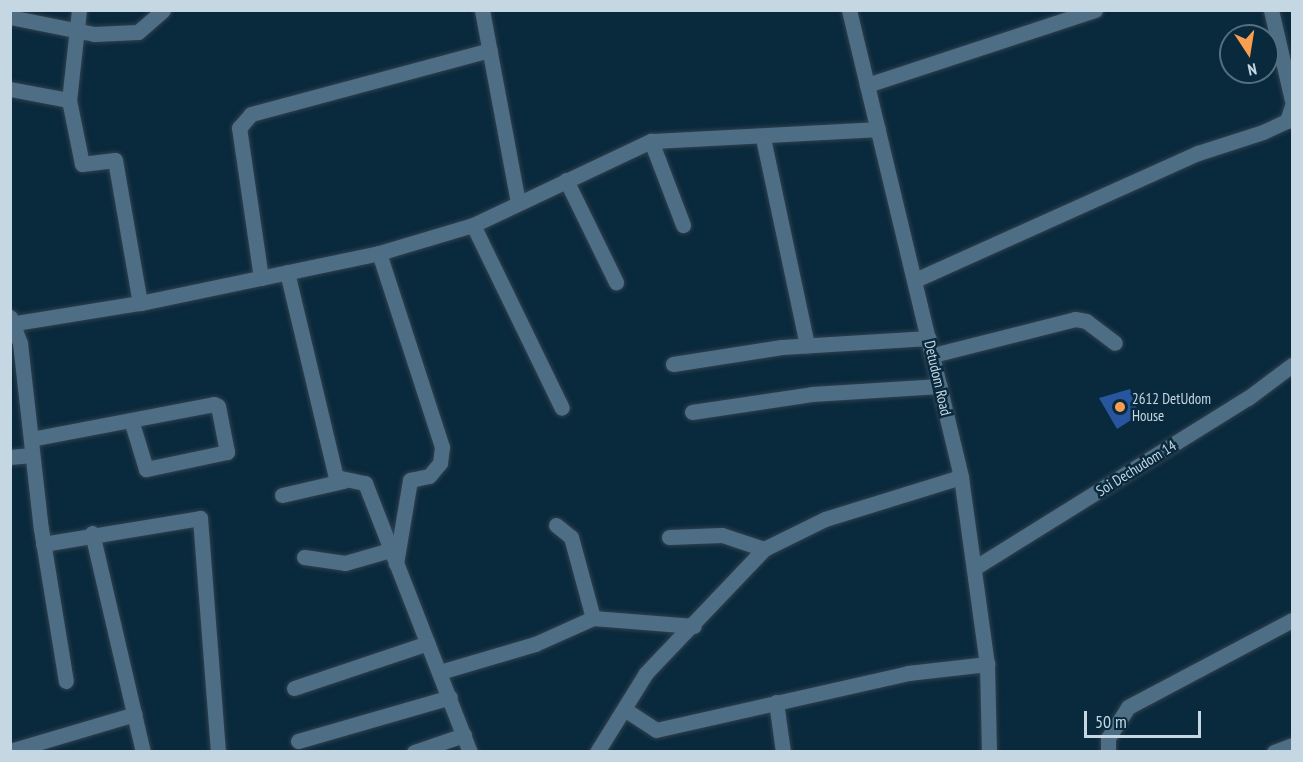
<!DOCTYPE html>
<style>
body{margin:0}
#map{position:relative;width:1303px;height:762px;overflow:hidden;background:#09293c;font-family:"PT Sans Narrow",sans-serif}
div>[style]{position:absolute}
.building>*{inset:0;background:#27569f}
.roads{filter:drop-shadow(0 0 2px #2f414e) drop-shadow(0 0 2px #2f414e)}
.minor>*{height:15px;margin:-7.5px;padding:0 7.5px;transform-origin:7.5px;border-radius:7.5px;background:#4e6e85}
.secondary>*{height:15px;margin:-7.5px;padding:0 7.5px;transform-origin:7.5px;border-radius:7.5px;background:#4e6e85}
.dots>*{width:16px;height:16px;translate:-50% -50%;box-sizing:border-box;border:3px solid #09293c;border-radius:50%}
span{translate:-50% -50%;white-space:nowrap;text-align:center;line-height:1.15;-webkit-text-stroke:5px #09293c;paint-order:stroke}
.street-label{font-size:15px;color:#c5d7e3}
.poi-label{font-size:15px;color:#c5d7e3}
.left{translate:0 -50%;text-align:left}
.frame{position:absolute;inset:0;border:12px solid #c5d7e3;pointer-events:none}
.north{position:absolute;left:1219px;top:24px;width:60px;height:60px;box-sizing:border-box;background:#09293c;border:2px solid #546f7f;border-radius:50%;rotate:168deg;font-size:16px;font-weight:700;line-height:24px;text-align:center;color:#c5d7e3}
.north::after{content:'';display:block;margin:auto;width:21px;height:27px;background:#fa9f4f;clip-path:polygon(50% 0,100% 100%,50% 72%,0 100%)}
.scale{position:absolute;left:1084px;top:711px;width:117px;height:27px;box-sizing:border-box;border:3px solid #c5d7e3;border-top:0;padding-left:8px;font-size:18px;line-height:21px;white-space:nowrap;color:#c5d7e3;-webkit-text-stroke:4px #09293c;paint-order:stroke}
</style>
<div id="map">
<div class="building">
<div style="clip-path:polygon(1130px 389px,1139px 415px,1117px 429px,1099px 398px)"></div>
</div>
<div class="roads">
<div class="minor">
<div style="left:79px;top:10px;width:91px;rotate:96.3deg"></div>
<div style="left:69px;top:100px;width:65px;rotate:78.5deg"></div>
<div style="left:82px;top:164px;width:33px;rotate:-7deg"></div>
<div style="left:115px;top:160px;width:145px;rotate:80.1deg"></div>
<div style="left:482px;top:10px;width:195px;rotate:79.4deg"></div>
<div style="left:1271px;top:10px;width:92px;rotate:76.9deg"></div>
<div style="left:10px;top:17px;width:86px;rotate:11.4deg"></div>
<div style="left:94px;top:34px;width:44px;rotate:-2.6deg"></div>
<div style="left:138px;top:32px;width:33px;rotate:-41deg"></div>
<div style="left:867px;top:85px;width:240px;rotate:-18.2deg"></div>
<div style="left:10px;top:89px;width:60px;rotate:10.6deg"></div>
<div style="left:763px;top:138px;width:212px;rotate:78deg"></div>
<div style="left:651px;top:141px;width:90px;rotate:69.1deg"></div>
<div style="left:566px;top:180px;width:114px;rotate:63.9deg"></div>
<div style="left:473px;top:225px;width:203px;rotate:64.1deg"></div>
<div style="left:379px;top:253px;width:204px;rotate:72deg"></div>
<div style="left:442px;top:447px;width:16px;rotate:97deg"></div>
<div style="left:440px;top:463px;width:17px;rotate:130deg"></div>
<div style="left:429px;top:476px;width:19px;rotate:168deg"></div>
<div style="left:410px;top:480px;width:85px;rotate:99.5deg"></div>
<div style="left:287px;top:272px;width:211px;rotate:76.6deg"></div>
<div style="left:336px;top:477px;width:30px;rotate:12deg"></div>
<div style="left:365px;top:483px;width:289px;rotate:68.7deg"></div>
<div style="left:261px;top:278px;width:152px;rotate:-98.3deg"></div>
<div style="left:239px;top:128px;width:18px;rotate:-49deg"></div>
<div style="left:251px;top:114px;width:247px;rotate:-15deg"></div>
<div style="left:915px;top:280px;width:310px;rotate:-24.2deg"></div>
<div style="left:1198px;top:153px;width:68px;rotate:-17.9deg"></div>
<div style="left:1263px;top:132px;width:26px;rotate:-25deg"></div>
<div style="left:1287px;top:121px;width:16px;rotate:-72deg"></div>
<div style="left:10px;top:317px;width:28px;rotate:69deg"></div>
<div style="left:20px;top:343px;width:187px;rotate:83.6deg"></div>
<div style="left:41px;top:529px;width:154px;rotate:80.7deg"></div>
<div style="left:10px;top:324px;width:132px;rotate:-9.2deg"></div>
<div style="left:140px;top:303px;width:244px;rotate:-11.8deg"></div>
<div style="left:379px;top:253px;width:98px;rotate:-16.6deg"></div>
<div style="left:473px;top:225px;width:197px;rotate:-25.3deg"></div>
<div style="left:651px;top:141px;width:227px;rotate:-3deg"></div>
<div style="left:933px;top:355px;width:146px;rotate:-14.2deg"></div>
<div style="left:1075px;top:319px;width:11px;rotate:10deg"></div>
<div style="left:1086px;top:321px;width:36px;rotate:37deg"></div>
<div style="left:673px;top:364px;width:110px;rotate:-8.9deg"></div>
<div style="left:782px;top:347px;width:147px;rotate:-3.5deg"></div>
<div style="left:692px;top:412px;width:121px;rotate:-8.5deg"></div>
<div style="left:812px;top:394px;width:128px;rotate:-3.6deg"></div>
<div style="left:31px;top:439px;width:186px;rotate:-10.8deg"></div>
<div style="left:214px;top:404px;width:4px;rotate:27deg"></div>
<div style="left:218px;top:406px;width:47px;rotate:78.9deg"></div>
<div style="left:227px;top:452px;width:83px;rotate:168.1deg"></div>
<div style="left:146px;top:469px;width:51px;rotate:-107deg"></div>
<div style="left:10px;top:457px;width:22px;rotate:-5deg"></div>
<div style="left:282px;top:495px;width:63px;rotate:-12.9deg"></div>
<div style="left:556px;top:525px;width:19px;rotate:39deg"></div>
<div style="left:571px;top:537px;width:84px;rotate:74.8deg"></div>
<div style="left:92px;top:533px;width:225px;rotate:76.9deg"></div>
<div style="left:669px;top:537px;width:53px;rotate:-2.2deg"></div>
<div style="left:722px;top:535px;width:44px;rotate:18.4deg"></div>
<div style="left:43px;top:544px;width:159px;rotate:-9.4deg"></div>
<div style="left:200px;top:518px;width:235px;rotate:85.6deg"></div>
<div style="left:304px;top:557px;width:41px;rotate:8.3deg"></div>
<div style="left:345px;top:563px;width:47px;rotate:-16.1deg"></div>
<div style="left:976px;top:567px;width:320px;rotate:-31.9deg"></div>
<div style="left:1248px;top:398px;width:55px;rotate:-36.9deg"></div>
<div style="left:440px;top:672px;width:99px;rotate:-16.4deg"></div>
<div style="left:535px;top:644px;width:64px;rotate:-24.1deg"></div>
<div style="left:593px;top:618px;width:101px;rotate:4.5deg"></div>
<div style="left:294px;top:688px;width:141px;rotate:-18.6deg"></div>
<div style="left:776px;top:702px;width:50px;rotate:82deg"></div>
<div style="left:624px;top:709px;width:38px;rotate:33deg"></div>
<div style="left:656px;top:730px;width:258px;rotate:-12.7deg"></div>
<div style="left:908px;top:673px;width:80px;rotate:-6.5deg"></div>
<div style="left:298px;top:741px;width:158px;rotate:-16.1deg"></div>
<div style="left:10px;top:751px;width:130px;rotate:-16.5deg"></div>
<div style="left:414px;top:752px;width:53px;rotate:-18.8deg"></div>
<div style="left:597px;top:752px;width:93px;rotate:-58.2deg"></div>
<div style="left:646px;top:673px;width:171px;rotate:-46.4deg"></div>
<div style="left:764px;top:549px;width:68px;rotate:-26.2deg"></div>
<div style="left:825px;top:519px;width:142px;rotate:-17.2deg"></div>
<div style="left:1108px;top:752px;width:14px;rotate:-90deg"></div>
<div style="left:1108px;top:738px;width:37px;rotate:-57deg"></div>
<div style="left:1128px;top:707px;width:186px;rotate:-27.9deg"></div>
<div style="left:1274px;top:752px;width:19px;rotate:-21deg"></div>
</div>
<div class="secondary">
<div style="left:849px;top:10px;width:480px;rotate:76.5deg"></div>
<div style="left:961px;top:477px;width:189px;rotate:82.1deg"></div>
<div style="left:987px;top:664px;width:88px;rotate:88.7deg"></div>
</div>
</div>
<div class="dots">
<div style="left:1120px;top:407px;background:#fa9f4f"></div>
</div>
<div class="street-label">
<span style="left:938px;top:378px;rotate:77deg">Detudom Road</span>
<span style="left:1136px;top:468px;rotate:-32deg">Soi Dechudom 14</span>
</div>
<div class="poi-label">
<span class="left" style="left:1132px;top:407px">2612 DetUdom<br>House</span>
</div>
<div class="frame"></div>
<div class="north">N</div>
<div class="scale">50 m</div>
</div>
